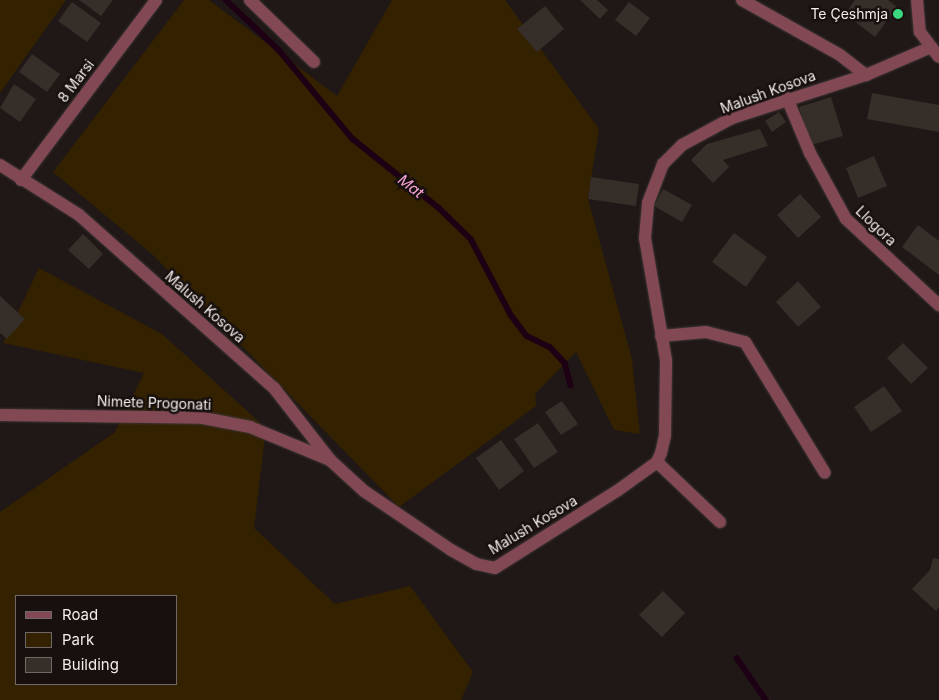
<!DOCTYPE html>
<meta charset="utf-8">
<style>
body{margin:0}
#map{position:relative;width:939px;height:700px;overflow:hidden;background:#201817;font-family:Inter,sans-serif}
div>[style]{position:absolute}
.green>*{inset:0;background:#332100}
.stream>*{height:5.5px;margin:-2.75px;padding:0 2.75px;transform-origin:2.75px;border-radius:2.75px;background:#1e0014}
.building>*{inset:0;background:#352e29}
.roads{filter:drop-shadow(0 0 1px #3d3635) drop-shadow(0 0 1px #3d3635)}
.minor>*{height:12px;margin:-6px;padding:0 6px;transform-origin:6px;border-radius:6px;background:#824854}
.dots>*{width:14px;height:14px;translate:-50% -50%;box-sizing:border-box;border:2px solid #17100e;border-radius:50%}
span{translate:-50% -50%;white-space:nowrap;text-align:center;line-height:1.15;-webkit-text-stroke:5px #17100e;paint-order:stroke}
.poi-label{font-size:14px;color:#f2eceb}
.right{translate:-100% -50%;text-align:right}
.street-label{font-size:14px;color:#f2eceb}
.water-label{font-size:15px;color:#f8a3d7;font-style:italic}
.legend{position:absolute;left:15px;top:595px;width:162px;height:90px;box-sizing:border-box;background:#17100e;border:1px solid #6f6866;margin:0;padding:6px 9px;list-style:none;font-size:15px;color:#f2eceb}
.legend li{display:flex;align-items:center;gap:10px;height:25px}
.legend b{width:25px;border:1px solid #6f6866}
</style>
<div id="map">
<div class="green">
<div style="clip-path:polygon(0 0,66px 0,0 93px)"></div>
<div style="clip-path:polygon(184px 0,209px 0,337px 96px,392px 0,505px 0,599px 129px,588px 199px,632px 359px,640px 434px,614px 430px,576px 352px,535px 394px,536px 406px,399px 507px,152px 254px,53px 172px)"></div>
<div style="clip-path:polygon(evenodd,39px 268px,162px 334px,266px 428px,254px 528px,335px 604px,410px 586px,473px 672px,461px 700px,0 700px,0 512px,115px 432px,144px 373px,3px 343px,39px 268px,16px 596px,176px 596px,176px 684px,16px 684px,16px 596px)"></div>
</div>
<div class="stream">
<div style="left:226px;top:0;width:73px;rotate:43.3deg"></div>
<div style="left:279px;top:50px;width:116px;rotate:50.3deg"></div>
<div style="left:353px;top:139px;width:110px;rotate:38.7deg"></div>
<div style="left:439px;top:208px;width:45px;rotate:44.1deg"></div>
<div style="left:471px;top:239px;width:86px;rotate:62.2deg"></div>
<div style="left:511px;top:315px;width:26px;rotate:53deg"></div>
<div style="left:527px;top:336px;width:25px;rotate:26deg"></div>
<div style="left:550px;top:347px;width:22px;rotate:47deg"></div>
<div style="left:565px;top:363px;width:23px;rotate:75deg"></div>
<div style="left:737px;top:658px;width:51px;rotate:55.4deg"></div>
</div>
<div class="building">
<div style="clip-path:polygon(79px 0,113px 0,101px 16px)"></div>
<div style="clip-path:polygon(580px 0,597px 0,608px 10px,600px 19px)"></div>
<div style="clip-path:polygon(855px 0,888px 0,897px 7px,875px 37px,845px 14px)"></div>
<div style="clip-path:polygon(72px 2px,101px 23px,87px 42px,58px 21px)"></div>
<div style="clip-path:polygon(629px 2px,650px 18px,636px 36px,615px 20px)"></div>
<div style="clip-path:polygon(545px 6px,564px 29px,537px 52px,517px 29px)"></div>
<div style="clip-path:polygon(32px 54px,60px 74px,47px 92px,19px 72px)"></div>
<div style="clip-path:polygon(14px 84px,36px 99px,20px 122px,0 108px)"></div>
<div style="clip-path:polygon(872px 93px,939px 105px,939px 132px,867px 119px)"></div>
<div style="clip-path:polygon(831px 97px,843px 136px,811px 145px,799px 107px)"></div>
<div style="clip-path:polygon(779px 112px,786px 122px,772px 132px,765px 121px)"></div>
<div style="clip-path:polygon(760px 129px,768px 146px,723px 160px,729px 167px,713px 183px,691px 160px,707px 144px)"></div>
<div style="clip-path:polygon(874px 156px,887px 186px,858px 198px,846px 168px)"></div>
<div style="clip-path:polygon(591px 177px,639px 184px,636px 206px,588px 199px)"></div>
<div style="clip-path:polygon(663px 189px,692px 205px,682px 222px,654px 206px)"></div>
<div style="clip-path:polygon(800px 194px,821px 217px,798px 238px,777px 215px)"></div>
<div style="clip-path:polygon(918px 225px,939px 241px,939px 275px,902px 247px)"></div>
<div style="clip-path:polygon(734px 233px,767px 257px,746px 287px,712px 262px)"></div>
<div style="clip-path:polygon(83px 234px,103px 254px,89px 269px,68px 250px)"></div>
<div style="clip-path:polygon(798px 281px,821px 307px,798px 327px,776px 302px)"></div>
<div style="clip-path:polygon(0 296px,25px 319px,7px 339px,0 333px)"></div>
<div style="clip-path:polygon(903px 343px,928px 368px,911px 384px,887px 358px)"></div>
<div style="clip-path:polygon(884px 386px,902px 411px,871px 432px,854px 407px)"></div>
<div style="clip-path:polygon(562px 401px,578px 424px,561px 435px,545px 412px)"></div>
<div style="clip-path:polygon(538px 423px,558px 452px,534px 468px,514px 439px)"></div>
<div style="clip-path:polygon(501px 440px,524px 471px,499px 490px,476px 458px)"></div>
<div style="clip-path:polygon(933px 558px,939px 559px,939px 607px,936px 611px,912px 589px,930px 570px)"></div>
<div style="clip-path:polygon(663px 591px,685px 613px,662px 637px,639px 615px)"></div>
</div>
<div class="roads">
<div class="minor">
<div style="left:250px;top:0;width:89px;rotate:44.1deg"></div>
<div style="left:742px;top:0;width:112px;rotate:29.3deg"></div>
<div style="left:840px;top:55px;width:33px;rotate:38deg"></div>
<div style="left:917px;top:0;width:32px;rotate:85deg"></div>
<div style="left:920px;top:32px;width:31px;rotate:53deg"></div>
<div style="left:787px;top:98px;width:60px;rotate:67.3deg"></div>
<div style="left:810px;top:153px;width:75px;rotate:61.4deg"></div>
<div style="left:846px;top:219px;width:127px;rotate:42.8deg"></div>
<div style="left:0;top:165px;width:93px;rotate:32.3deg"></div>
<div style="left:79px;top:215px;width:261px;rotate:41.6deg"></div>
<div style="left:274px;top:388px;width:91px;rotate:52.1deg"></div>
<div style="left:330px;top:460px;width:46px;rotate:42.4deg"></div>
<div style="left:364px;top:491px;width:105px;rotate:34.1deg"></div>
<div style="left:451px;top:550px;width:29px;rotate:29deg"></div>
<div style="left:476px;top:564px;width:19px;rotate:12deg"></div>
<div style="left:495px;top:568px;width:144px;rotate:-32.3deg"></div>
<div style="left:617px;top:491px;width:49px;rotate:-35.9deg"></div>
<div style="left:657px;top:462px;width:10px;rotate:-66deg"></div>
<div style="left:661px;top:453px;width:17px;rotate:-77deg"></div>
<div style="left:665px;top:436px;width:76px;rotate:-89.2deg"></div>
<div style="left:666px;top:360px;width:124px;rotate:-99.8deg"></div>
<div style="left:645px;top:238px;width:35px;rotate:-85deg"></div>
<div style="left:648px;top:203px;width:42px;rotate:-69deg"></div>
<div style="left:663px;top:164px;width:27px;rotate:-45deg"></div>
<div style="left:682px;top:145px;width:57px;rotate:-28.4deg"></div>
<div style="left:732px;top:118px;width:141px;rotate:-17.8deg"></div>
<div style="left:866px;top:75px;width:71px;rotate:-23.3deg"></div>
<div style="left:21px;top:180px;width:225px;rotate:-53.1deg"></div>
<div style="left:661px;top:336px;width:45px;rotate:-5.1deg"></div>
<div style="left:706px;top:332px;width:40px;rotate:14.4deg"></div>
<div style="left:745px;top:342px;width:153px;rotate:58.6deg"></div>
<div style="left:0;top:415px;width:203px;rotate:0.8deg"></div>
<div style="left:203px;top:418px;width:48px;rotate:10.8deg"></div>
<div style="left:250px;top:427px;width:87px;rotate:22.4deg"></div>
<div style="left:657px;top:462px;width:87px;rotate:43.6deg"></div>
</div>
</div>
<div class="dots">
<div style="left:898px;top:14px;background:#3ad77f"></div>
</div>
<div class="poi-label">
<span class="right" style="left:888px;top:14px">Te Çeshmja</span>
</div>
<div class="street-label">
<span style="left:76px;top:81px;rotate:-53deg">8 Marsi</span>
<span style="left:768px;top:92px;rotate:-20deg">Malush Kosova</span>
<span style="left:876px;top:226px;rotate:44deg">Llogora</span>
<span style="left:205px;top:307px;rotate:41deg">Malush Kosova</span>
<span style="left:154px;top:403px;rotate:2deg">Nimete Progonati</span>
<span style="left:533px;top:525px;rotate:-31deg">Malush Kosova</span>
</div>
<div class="water-label">
<span style="left:411px;top:186px;rotate:38deg">Mat</span>
</div>
<ul class="legend">
<li><b style="height:6px;background:#824854"></b>Road</li>
<li><b style="height:14px;background:#332100"></b>Park</li>
<li><b style="height:14px;background:#352e29"></b>Building</li>
</ul>
</div>
